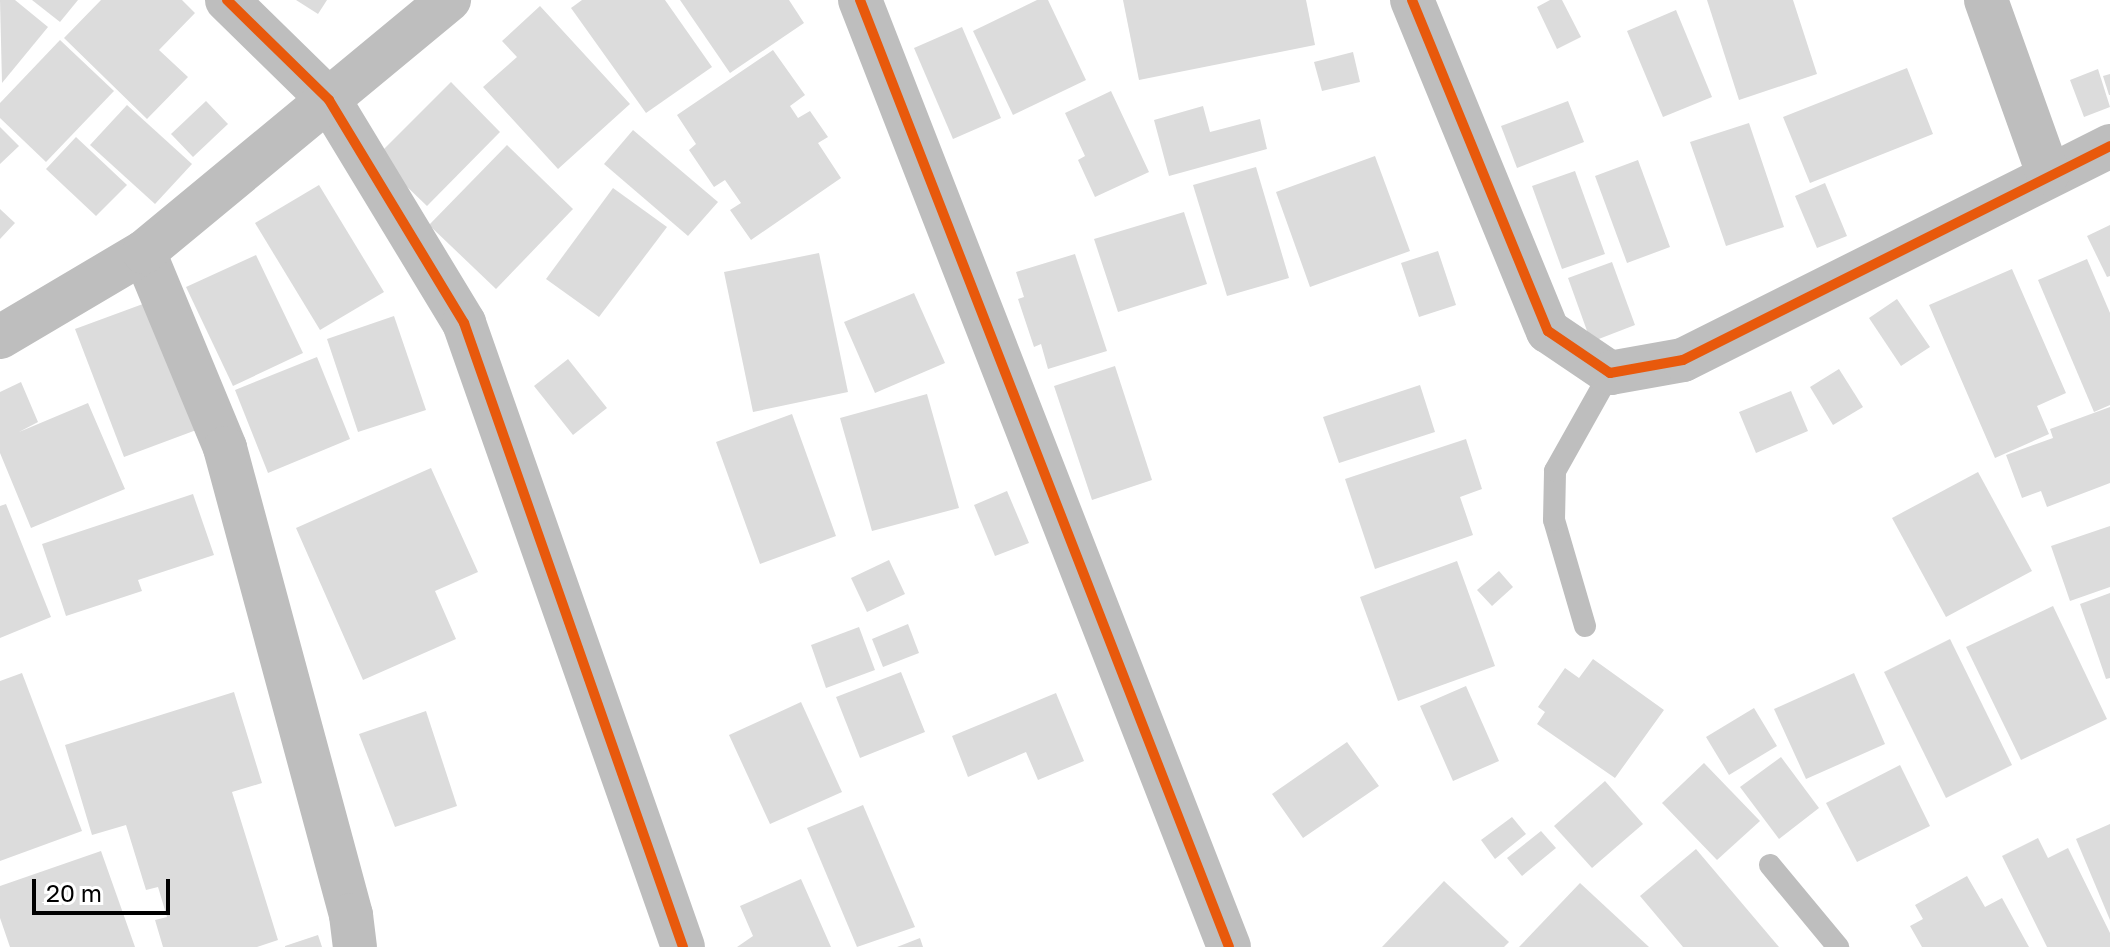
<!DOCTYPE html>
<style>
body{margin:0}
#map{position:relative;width:2110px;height:947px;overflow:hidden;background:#fff;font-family:"Golos Text",sans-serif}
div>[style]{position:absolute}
.building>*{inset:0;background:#dcdcdc}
.lane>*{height:22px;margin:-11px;padding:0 11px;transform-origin:11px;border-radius:11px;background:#bebebe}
.street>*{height:44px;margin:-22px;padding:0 22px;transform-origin:22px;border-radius:22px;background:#bebebe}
.cycleway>*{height:10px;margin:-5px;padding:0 5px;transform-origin:5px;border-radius:5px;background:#e8590c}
span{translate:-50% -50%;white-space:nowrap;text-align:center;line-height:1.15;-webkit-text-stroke:6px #fff;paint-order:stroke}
.scale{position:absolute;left:32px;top:879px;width:138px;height:36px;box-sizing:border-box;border:4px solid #000;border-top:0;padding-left:10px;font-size:24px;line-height:28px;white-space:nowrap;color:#000;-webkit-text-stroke:6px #fff;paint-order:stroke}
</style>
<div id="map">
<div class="building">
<div style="clip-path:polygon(0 0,15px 0,48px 27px,2px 83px)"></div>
<div style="clip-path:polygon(32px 0,78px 0,60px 22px)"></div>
<div style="clip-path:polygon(101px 0,182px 0,195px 13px,159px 50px,188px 77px,147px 119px,64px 38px)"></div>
<div style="clip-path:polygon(296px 0,327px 0,318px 14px)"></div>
<div style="clip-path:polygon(582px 0,665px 0,712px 67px,646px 113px,571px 8px)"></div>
<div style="clip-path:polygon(680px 0,789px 0,804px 23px,730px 73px)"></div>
<div style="clip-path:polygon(1037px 0,1048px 0,1086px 80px,1013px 115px,973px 31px)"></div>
<div style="clip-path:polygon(1123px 0,1306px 0,1315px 45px,1139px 80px)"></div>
<div style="clip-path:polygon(1550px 0,1562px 0,1581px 37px,1557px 49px,1537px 7px)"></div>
<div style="clip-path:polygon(1707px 0,1793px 0,1817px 74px,1739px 100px)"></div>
<div style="clip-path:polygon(540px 6px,630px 104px,558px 169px,483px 87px,517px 57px,502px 41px)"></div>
<div style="clip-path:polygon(1676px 10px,1712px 97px,1663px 117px,1627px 31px)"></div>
<div style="clip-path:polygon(962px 27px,1001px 118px,953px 139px,914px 48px)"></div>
<div style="clip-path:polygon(60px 40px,114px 91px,46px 162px,0 118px,0 103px)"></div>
<div style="clip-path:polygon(773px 50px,805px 95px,790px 106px,798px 118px,810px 111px,828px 137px,818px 143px,841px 178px,751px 240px,730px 210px,741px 203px,725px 180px,714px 187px,689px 150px,696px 144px,677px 115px)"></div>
<div style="clip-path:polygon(1353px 52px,1360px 82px,1322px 91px,1314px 62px)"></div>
<div style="clip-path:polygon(1907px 68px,1933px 134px,1810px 183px,1783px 117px)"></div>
<div style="clip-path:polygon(2098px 69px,2110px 107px,2084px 117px,2070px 80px)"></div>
<div style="clip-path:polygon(2110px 74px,2110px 95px,2109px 95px,2103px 76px)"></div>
<div style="clip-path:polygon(451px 82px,500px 132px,427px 206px,376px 157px)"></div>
<div style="clip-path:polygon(1111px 91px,1149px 172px,1095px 197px,1078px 160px,1085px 156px,1065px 113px)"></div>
<div style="clip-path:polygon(206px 101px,228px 124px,193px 157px,171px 134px)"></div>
<div style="clip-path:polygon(1568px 101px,1584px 142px,1517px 168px,1501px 126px)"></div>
<div style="clip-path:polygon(127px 105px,192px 164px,155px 204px,90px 145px)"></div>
<div style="clip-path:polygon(1203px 106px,1210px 132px,1260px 119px,1267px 149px,1169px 176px,1154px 120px)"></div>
<div style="clip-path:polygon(1749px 123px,1784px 227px,1726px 246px,1690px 142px)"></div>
<div style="clip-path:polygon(0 127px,19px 146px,0 164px)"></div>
<div style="clip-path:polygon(633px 130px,718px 202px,688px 236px,604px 164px)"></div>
<div style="clip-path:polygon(76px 137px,127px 185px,96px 216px,46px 169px)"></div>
<div style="clip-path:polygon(507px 145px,573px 209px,496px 289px,429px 225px)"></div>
<div style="clip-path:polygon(1375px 156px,1410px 251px,1310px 287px,1276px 192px)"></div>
<div style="clip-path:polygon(1638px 160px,1670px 247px,1627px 263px,1595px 176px)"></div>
<div style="clip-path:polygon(1256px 167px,1289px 278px,1227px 296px,1193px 185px)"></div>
<div style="clip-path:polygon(1575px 171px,1605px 254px,1562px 269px,1532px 186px)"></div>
<div style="clip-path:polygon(1825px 183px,1847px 236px,1817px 248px,1795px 196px)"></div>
<div style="clip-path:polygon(319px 185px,384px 292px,320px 330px,255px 223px)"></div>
<div style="clip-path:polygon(613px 188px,667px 227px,599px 317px,546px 279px)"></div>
<div style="clip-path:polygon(0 209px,15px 223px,0 239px)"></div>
<div style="clip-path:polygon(1184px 212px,1207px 284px,1118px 312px,1094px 239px)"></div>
<div style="clip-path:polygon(2110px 225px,2110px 276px,2107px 277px,2087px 236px)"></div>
<div style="clip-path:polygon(1438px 251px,1456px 305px,1419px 317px,1401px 263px)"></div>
<div style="clip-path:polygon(819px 253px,848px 392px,753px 412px,724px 272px)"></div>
<div style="clip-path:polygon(1075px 254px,1107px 351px,1048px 369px,1041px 344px,1034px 347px,1018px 299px,1024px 297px,1016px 272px)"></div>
<div style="clip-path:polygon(256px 255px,303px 353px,233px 386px,186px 287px)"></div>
<div style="clip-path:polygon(2087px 259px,2110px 313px,2110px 405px,2094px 412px,2038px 280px)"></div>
<div style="clip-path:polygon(1612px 262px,1635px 325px,1591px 342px,1568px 278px)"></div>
<div style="clip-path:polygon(2012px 269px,2066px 393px,2037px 406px,2049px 434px,1995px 458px,1929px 305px)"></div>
<div style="clip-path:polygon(914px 293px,945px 363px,875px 393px,844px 322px)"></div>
<div style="clip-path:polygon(1897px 299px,1930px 347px,1901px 366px,1869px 318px)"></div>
<div style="clip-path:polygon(151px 301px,199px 429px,124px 457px,75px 329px)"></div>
<div style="clip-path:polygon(394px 316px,426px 410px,358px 432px,327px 339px)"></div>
<div style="clip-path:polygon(317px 357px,350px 439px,268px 473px,235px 390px)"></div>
<div style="clip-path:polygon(568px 359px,607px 408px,573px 435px,534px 386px)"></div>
<div style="clip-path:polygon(1115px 366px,1152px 480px,1092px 500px,1054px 386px)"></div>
<div style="clip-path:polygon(1839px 369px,1863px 407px,1833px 425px,1810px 387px)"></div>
<div style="clip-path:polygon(21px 382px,38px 422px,19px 432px,88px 403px,125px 489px,31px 528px,0 453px,0 392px)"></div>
<div style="clip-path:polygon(1420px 385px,1435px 432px,1339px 463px,1323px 417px)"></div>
<div style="clip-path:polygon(1791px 391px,1808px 431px,1756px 453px,1739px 412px)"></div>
<div style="clip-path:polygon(927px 394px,959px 508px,872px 531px,840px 418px)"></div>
<div style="clip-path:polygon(2110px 407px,2110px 483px,2047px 507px,2041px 491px,2022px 498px,2006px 455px,2053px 438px,2050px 429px)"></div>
<div style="clip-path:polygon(792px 414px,836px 536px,760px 564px,716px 442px)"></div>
<div style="clip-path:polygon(1466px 439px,1482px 489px,1460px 497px,1473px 535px,1375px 569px,1345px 479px)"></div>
<div style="clip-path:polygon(431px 468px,478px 572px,435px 591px,456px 639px,363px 680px,296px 528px)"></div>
<div style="clip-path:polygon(1978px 472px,2032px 571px,1946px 617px,1892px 518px)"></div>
<div style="clip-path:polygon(1007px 491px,1029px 543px,995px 556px,974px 505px)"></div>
<div style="clip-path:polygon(193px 494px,214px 555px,138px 580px,142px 591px,66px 616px,42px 544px)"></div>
<div style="clip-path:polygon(6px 504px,51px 617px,0 638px,0 506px)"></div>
<div style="clip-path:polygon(2110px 526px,2110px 587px,2070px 601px,2051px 546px)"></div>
<div style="clip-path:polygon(889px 560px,905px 594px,867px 612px,851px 578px)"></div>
<div style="clip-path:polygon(1457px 561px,1495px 666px,1398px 701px,1360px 597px)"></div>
<div style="clip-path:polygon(1499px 571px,1513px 587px,1492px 606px,1477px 590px)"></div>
<div style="clip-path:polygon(2110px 593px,2110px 678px,2106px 679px,2080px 604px)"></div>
<div style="clip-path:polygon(2053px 606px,2107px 719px,2021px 760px,1966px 647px)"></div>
<div style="clip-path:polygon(908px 624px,919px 653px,883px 667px,872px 639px)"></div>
<div style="clip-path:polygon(859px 627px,875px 670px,826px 688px,811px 645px)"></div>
<div style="clip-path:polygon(1950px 639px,2012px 765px,1946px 798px,1884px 672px)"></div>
<div style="clip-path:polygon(1593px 659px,1664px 710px,1615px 778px,1537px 724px,1545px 712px,1538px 707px,1565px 668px,1579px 678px)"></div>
<div style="clip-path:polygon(901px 672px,925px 732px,860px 758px,836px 697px)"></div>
<div style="clip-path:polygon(22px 673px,82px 831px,0 861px,0 681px)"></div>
<div style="clip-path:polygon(1854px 673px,1885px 744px,1806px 779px,1774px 709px)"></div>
<div style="clip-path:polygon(1466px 686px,1499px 761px,1453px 781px,1420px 706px)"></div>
<div style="clip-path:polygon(234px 692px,262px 783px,232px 792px,278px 940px,257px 947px,163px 947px,155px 920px,167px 917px,158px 887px,146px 890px,126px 825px,92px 835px,65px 745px)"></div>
<div style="clip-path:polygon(1056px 693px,1084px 761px,1038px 780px,1026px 752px,968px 777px,952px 736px)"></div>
<div style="clip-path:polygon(801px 702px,842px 792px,770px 824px,729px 735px)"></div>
<div style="clip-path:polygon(1754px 708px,1777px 746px,1729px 775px,1706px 737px)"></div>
<div style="clip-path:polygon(426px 711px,457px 806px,395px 827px,359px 734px)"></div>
<div style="clip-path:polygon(1347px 742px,1379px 786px,1303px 838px,1272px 794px)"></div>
<div style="clip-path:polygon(1781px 757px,1819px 808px,1779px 839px,1740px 787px)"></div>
<div style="clip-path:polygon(1704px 763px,1760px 821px,1717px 860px,1662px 803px)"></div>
<div style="clip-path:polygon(1900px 765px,1930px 826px,1857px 862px,1826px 803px)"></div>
<div style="clip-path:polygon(1605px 781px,1643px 824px,1592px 868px,1554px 826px)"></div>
<div style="clip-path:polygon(863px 805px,915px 927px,857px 947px,807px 828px)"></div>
<div style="clip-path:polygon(1512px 817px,1526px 834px,1495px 859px,1481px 840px)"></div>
<div style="clip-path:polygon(2110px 824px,2110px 920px,2076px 839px)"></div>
<div style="clip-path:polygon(1541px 831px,1556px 848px,1522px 876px,1507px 858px)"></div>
<div style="clip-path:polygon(2038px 838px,2048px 858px,2068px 848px,2110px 933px,2110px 947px,2047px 947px,2002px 856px)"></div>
<div style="clip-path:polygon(1696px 849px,1779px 947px,1683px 947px,1640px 896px)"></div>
<div style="clip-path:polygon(101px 851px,135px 947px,10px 947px,0 918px,0 886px)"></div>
<div style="clip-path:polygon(1967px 876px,1985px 907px,2002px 898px,2029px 947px,1922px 947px,1910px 926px,1923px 919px,1915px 905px)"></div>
<div style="clip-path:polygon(801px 879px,831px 947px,737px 947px,753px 936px,740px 906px)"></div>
<div style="clip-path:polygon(1444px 881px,1509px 942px,1504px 947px,1382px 947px)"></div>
<div style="clip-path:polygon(1580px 883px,1649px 947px,1519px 947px)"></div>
<div style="clip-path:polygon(318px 935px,322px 947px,285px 947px,285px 946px)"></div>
<div style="clip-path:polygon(920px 938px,923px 947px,897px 947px)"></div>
</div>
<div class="lane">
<div style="left:1585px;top:626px;width:110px;rotate:-106.3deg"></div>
<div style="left:1554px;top:520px;width:49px;rotate:-88.8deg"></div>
<div style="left:1555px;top:471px;width:112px;rotate:-60.7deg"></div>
<div style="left:1770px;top:865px;width:107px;rotate:50.3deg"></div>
</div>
<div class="street">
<div style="left:227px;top:0;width:143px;rotate:44.4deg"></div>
<div style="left:329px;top:100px;width:261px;rotate:58.8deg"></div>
<div style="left:464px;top:323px;width:661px;rotate:70.66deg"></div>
<div style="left:860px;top:0;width:1016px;rotate:68.71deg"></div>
<div style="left:1412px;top:0;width:358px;rotate:67.7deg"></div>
<div style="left:1548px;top:331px;width:75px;rotate:34.1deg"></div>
<div style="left:1610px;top:373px;width:74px;rotate:-10.1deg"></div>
<div style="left:1683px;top:360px;width:478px;rotate:-26.6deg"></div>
<div style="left:1986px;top:0;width:184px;rotate:70.3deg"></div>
<div style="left:144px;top:252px;width:212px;rotate:67.5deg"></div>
<div style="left:225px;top:448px;width:484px;rotate:74.9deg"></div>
<div style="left:351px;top:915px;width:32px;rotate:83deg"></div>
<div style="left:0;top:337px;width:167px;rotate:-30.6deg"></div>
<div style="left:144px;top:252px;width:396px;rotate:-39.6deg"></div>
</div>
<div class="cycleway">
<div style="left:227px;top:0;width:143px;rotate:44.4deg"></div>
<div style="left:329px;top:100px;width:261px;rotate:58.8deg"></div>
<div style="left:464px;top:323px;width:661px;rotate:70.66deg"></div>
<div style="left:860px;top:0;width:1016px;rotate:68.71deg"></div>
<div style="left:1412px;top:0;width:358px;rotate:67.7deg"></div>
<div style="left:1548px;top:331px;width:75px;rotate:34.1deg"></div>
<div style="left:1610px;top:373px;width:74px;rotate:-10.1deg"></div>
<div style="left:1683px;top:360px;width:478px;rotate:-26.6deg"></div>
</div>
<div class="scale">20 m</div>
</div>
